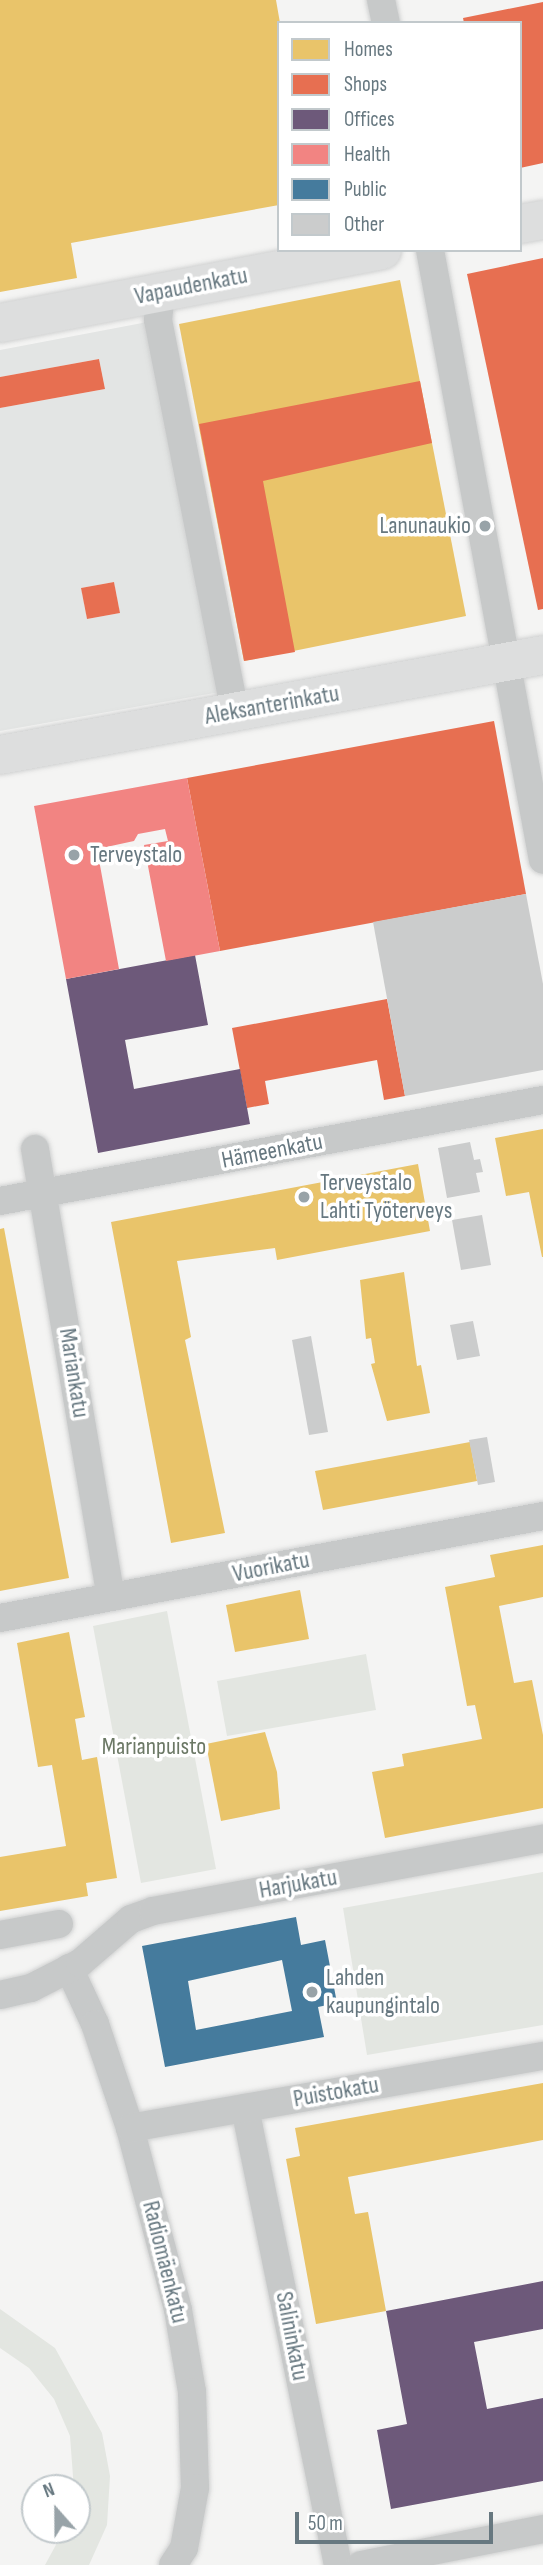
<!DOCTYPE html>
<meta charset="utf-8">
<style>
body{margin:0}
#map{position:relative;width:543px;height:2565px;overflow:hidden;background:#f4f4f3;font-family:"Sofia Sans Condensed",sans-serif}
div>[style]{position:absolute}
.built>*{inset:0;background:#e3e5e4}
.green>*{inset:0;background:#e3e6e1}
.homes>*{inset:0;background:#e9c46a}
.shops>*{inset:0;background:#e76f51}
.offices>*{inset:0;background:#6d597a}
.health>*{inset:0;background:#f28482}
.public>*{inset:0;background:#457b9d}
.building>*{inset:0;background:#cbcccc}
.roads{filter:drop-shadow(0 0 2px #d0d1d1) drop-shadow(0 0 2px #d0d1d1)}
.street>*{height:28px;margin:-14px;padding:0 14px;transform-origin:14px;border-radius:14px;background:#c7c9c9}
.secondary>*{height:38px;margin:-19px;padding:0 19px;transform-origin:19px;border-radius:19px;background:#dddede}
.dots>*{width:19px;height:19px;translate:-50% -50%;box-sizing:border-box;border:4px solid #fff;border-radius:50%}
span{translate:-50% -50%;white-space:nowrap;text-align:center;line-height:1.15;-webkit-text-stroke:7px #fff;paint-order:stroke}
.street-label{font-size:24px;color:#677880}
.poi-label{font-size:24px;color:#677880}
.right{translate:-100% -50%;text-align:right}
.left{translate:0 -50%;text-align:left}
.park-label{font-size:24px;color:#6b7865}
.legend{position:absolute;left:277px;top:21px;width:245px;height:231px;box-sizing:border-box;background:#fff;border:2px solid #c2c9cc;margin:0;padding:9px 12px;list-style:none;font-size:21px;color:#677880}
.legend li{display:flex;align-items:center;gap:14px;height:35px}
.legend b{width:35px;border:2px solid #c2c9cc}
.north{position:absolute;left:21px;top:2474px;width:70px;height:70px;box-sizing:border-box;background:#fff;border:2px solid #c2c9cc;border-radius:50%;rotate:339deg;font-size:19px;font-weight:700;line-height:28px;text-align:center;color:#677880}
.north::after{content:'';display:block;margin:auto;width:24px;height:32px;background:#98a3a8;clip-path:polygon(50% 0,100% 100%,50% 72%,0 100%)}
.scale{position:absolute;left:295px;top:2512px;width:198px;height:32px;box-sizing:border-box;border:4px solid #677880;border-top:0;padding-left:9px;font-size:21px;line-height:24px;white-space:nowrap;color:#677880;-webkit-text-stroke:5px #fff;paint-order:stroke}
</style>
<div id="map">
<div class="built">
<div style="clip-path:polygon(evenodd,158px 320px,231px 690px,0 731px,0 408px,105px 389px,99px 359px,0 377px,0 350px,158px 320px,114px 582px,120px 613px,87px 619px,81px 588px,114px 582px)"></div>
</div>
<div class="green">
<div style="clip-path:polygon(167px 1611px,216px 1869px,141px 1883px,93px 1626px)"></div>
<div style="clip-path:polygon(366px 1654px,376px 1710px,227px 1736px,217px 1681px)"></div>
<div style="clip-path:polygon(543px 1872px,543px 2025px,367px 2055px,343px 1908px)"></div>
<div style="clip-path:polygon(0 2309px,55px 2348px,102px 2433px,110px 2476px,107px 2525px,89px 2565px,45px 2565px,64px 2530px,77px 2530px,70px 2436px,54px 2399px,29px 2368px,0 2348px)"></div>
</div>
<div class="homes">
<div style="clip-path:polygon(0 0,276px 0,280px 23px,279px 205px,71px 243px,77px 278px,0 292px)"></div>
<div style="clip-path:polygon(400px 280px,466px 616px,244px 661px,179px 324px)"></div>
<div style="clip-path:polygon(543px 1129px,543px 1257px,542px 1257px,529px 1192px,506px 1196px,495px 1138px)"></div>
<div style="clip-path:polygon(418px 1164px,430px 1231px,277px 1260px,275px 1248px,177px 1261px,191px 1337px,185px 1340px,225px 1533px,171px 1543px,111px 1222px)"></div>
<div style="clip-path:polygon(4px 1228px,69px 1578px,0 1591px,0 1229px)"></div>
<div style="clip-path:polygon(404px 1272px,417px 1366px,421px 1365px,430px 1413px,387px 1421px,371px 1364px,375px 1363px,371px 1338px,366px 1339px,360px 1280px)"></div>
<div style="clip-path:polygon(470px 1442px,477px 1481px,323px 1510px,315px 1471px)"></div>
<div style="clip-path:polygon(543px 1545px,543px 1597px,499px 1606px,514px 1683px,532px 1680px,543px 1735px,543px 1808px,385px 1838px,372px 1772px,404px 1766px,402px 1754px,482px 1739px,475px 1705px,467px 1706px,445px 1587px,495px 1577px,490px 1555px)"></div>
<div style="clip-path:polygon(300px 1590px,309px 1639px,235px 1652px,226px 1605px)"></div>
<div style="clip-path:polygon(69px 1632px,85px 1717px,75px 1719px,82px 1760px,97px 1757px,117px 1878px,86px 1883px,88px 1896px,0 1911px,0 1857px,66px 1846px,52px 1765px,38px 1767px,17px 1643px)"></div>
<div style="clip-path:polygon(265px 1732px,277px 1772px,280px 1809px,221px 1821px,206px 1744px)"></div>
<div style="clip-path:polygon(543px 2083px,543px 2140px,348px 2177px,355px 2214px,368px 2212px,386px 2311px,316px 2324px,286px 2159px,300px 2156px,295px 2128px)"></div>
</div>
<div class="shops">
<div style="clip-path:polygon(543px 2px,543px 163px,520px 168px,520px 23px,464px 23px,463px 18px)"></div>
<div style="clip-path:polygon(543px 258px,543px 609px,538px 610px,467px 274px)"></div>
<div style="clip-path:polygon(99px 359px,105px 389px,0 408px,0 377px)"></div>
<div style="clip-path:polygon(420px 381px,432px 443px,263px 481px,295px 652px,244px 661px,199px 424px)"></div>
<div style="clip-path:polygon(114px 582px,120px 613px,87px 619px,81px 588px)"></div>
<div style="clip-path:polygon(494px 721px,526px 894px,220px 951px,187px 778px)"></div>
<div style="clip-path:polygon(387px 999px,405px 1096px,384px 1100px,377px 1060px,265px 1081px,269px 1104px,247px 1108px,232px 1028px)"></div>
</div>
<div class="offices">
<div style="clip-path:polygon(195px 955px,208px 1025px,125px 1040px,134px 1089px,240px 1069px,250px 1124px,98px 1153px,66px 979px)"></div>
<div style="clip-path:polygon(543px 2281px,543px 2329px,474px 2342px,487px 2409px,543px 2398px,543px 2481px,391px 2509px,377px 2430px,407px 2424px,386px 2311px)"></div>
</div>
<div class="health">
<div style="clip-path:polygon(187px 778px,220px 951px,166px 961px,144px 845px,168px 841px,165px 829px,138px 834px,134px 841px,97px 849px,119px 969px,66px 979px,34px 806px)"></div>
</div>
<div class="public">
<div style="clip-path:polygon(evenodd,296px 1917px,301px 1945px,325px 1940px,337px 2003px,318px 2007px,324px 2037px,165px 2067px,142px 1946px,296px 1917px,282px 1960px,292px 2011px,196px 2030px,188px 1981px,282px 1960px)"></div>
</div>
<div class="building">
<div style="clip-path:polygon(526px 894px,543px 984px,543px 1070px,405px 1096px,373px 922px)"></div>
<div style="clip-path:polygon(470px 1142px,474px 1160px,480px 1159px,483px 1172px,476px 1173px,480px 1192px,447px 1198px,438px 1148px)"></div>
<div style="clip-path:polygon(482px 1215px,491px 1265px,461px 1270px,452px 1220px)"></div>
<div style="clip-path:polygon(473px 1321px,480px 1356px,457px 1360px,450px 1325px)"></div>
<div style="clip-path:polygon(311px 1336px,328px 1432px,309px 1435px,292px 1340px)"></div>
<div style="clip-path:polygon(487px 1437px,495px 1482px,478px 1485px,469px 1440px)"></div>
</div>
<div class="roads">
<div class="street">
<div style="left:381px;top:0;width:24px;rotate:78deg"></div>
<div style="left:430px;top:250px;width:620px;rotate:79.51deg"></div>
<div style="left:161px;top:292px;width:28px;rotate:96deg"></div>
<div style="left:158px;top:320px;width:399px;rotate:78.9deg"></div>
<div style="left:35px;top:1149px;width:454px;rotate:80.4deg"></div>
<div style="left:0;top:1201px;width:552px;rotate:-10.54deg"></div>
<div style="left:0;top:1618px;width:552px;rotate:-10.64deg"></div>
<div style="left:0;top:1935px;width:60px;rotate:-10.6deg"></div>
<div style="left:69px;top:1968px;width:62px;rotate:65.1deg"></div>
<div style="left:95px;top:2024px;width:110px;rotate:71.4deg"></div>
<div style="left:130px;top:2128px;width:188px;rotate:75.2deg"></div>
<div style="left:178px;top:2310px;width:83px;rotate:80.3deg"></div>
<div style="left:192px;top:2392px;width:96px;rotate:88.2deg"></div>
<div style="left:195px;top:2488px;width:61px;rotate:100.4deg"></div>
<div style="left:184px;top:2548px;width:20px;rotate:123deg"></div>
<div style="left:0;top:1995px;width:32px;rotate:-13deg"></div>
<div style="left:31px;top:1988px;width:55px;rotate:-27deg"></div>
<div style="left:80px;top:1963px;width:67px;rotate:-40.8deg"></div>
<div style="left:131px;top:1919px;width:23px;rotate:-20deg"></div>
<div style="left:153px;top:1911px;width:397px;rotate:-10.5deg"></div>
<div style="left:245px;top:2108px;width:466px;rotate:78.5deg"></div>
<div style="left:130px;top:2128px;width:419px;rotate:-9.9deg"></div>
<div style="left:361px;top:2565px;width:186px;rotate:-11.2deg"></div>
</div>
<div class="secondary">
<div style="left:520px;top:224px;width:23px;rotate:-10deg"></div>
<div style="left:0;top:323px;width:389px;rotate:-10.8deg"></div>
<div style="left:0;top:755px;width:552px;rotate:-10.43deg"></div>
</div>
</div>
<div class="dots">
<div style="left:485px;top:526px;background:#98a3a8"></div>
<div style="left:74px;top:855px;background:#98a3a8"></div>
<div style="left:304px;top:1197px;background:#98a3a8"></div>
<div style="left:312px;top:1992px;background:#98a3a8"></div>
</div>
<div class="street-label">
<span style="left:191px;top:286px;rotate:-11deg">Vapaudenkatu</span>
<span style="left:272px;top:705px;rotate:-10deg">Aleksanterinkatu</span>
<span style="left:272px;top:1151px;rotate:-11deg">Hämeenkatu</span>
<span style="left:74px;top:1373px;rotate:81deg">Mariankatu</span>
<span style="left:271px;top:1567px;rotate:-11deg">Vuorikatu</span>
<span style="left:298px;top:1884px;rotate:-10deg">Harjukatu</span>
<span style="left:336px;top:2092px;rotate:-10deg">Puistokatu</span>
<span style="left:165px;top:2262px;rotate:76deg">Radiomäenkatu</span>
<span style="left:292px;top:2336px;rotate:79deg">Salininkatu</span>
</div>
<div class="poi-label">
<span class="right" style="left:471px;top:526px">Lanunaukio</span>
<span class="left" style="left:90px;top:855px">Terveystalo</span>
<span class="left" style="left:320px;top:1197px">Terveystalo<br>Lahti Työterveys</span>
<span class="left" style="left:326px;top:1992px">Lahden<br>kaupungintalo</span>
</div>
<div class="park-label">
<span style="left:154px;top:1747px">Marianpuisto</span>
</div>
<ul class="legend">
<li><b style="height:19px;background:#e9c46a"></b>Homes</li>
<li><b style="height:19px;background:#e76f51"></b>Shops</li>
<li><b style="height:19px;background:#6d597a"></b>Offices</li>
<li><b style="height:19px;background:#f28482"></b>Health</li>
<li><b style="height:19px;background:#457b9d"></b>Public</li>
<li><b style="height:19px;background:#cbcccc"></b>Other</li>
</ul>
<div class="north">N</div>
<div class="scale">50 m</div>
</div>
